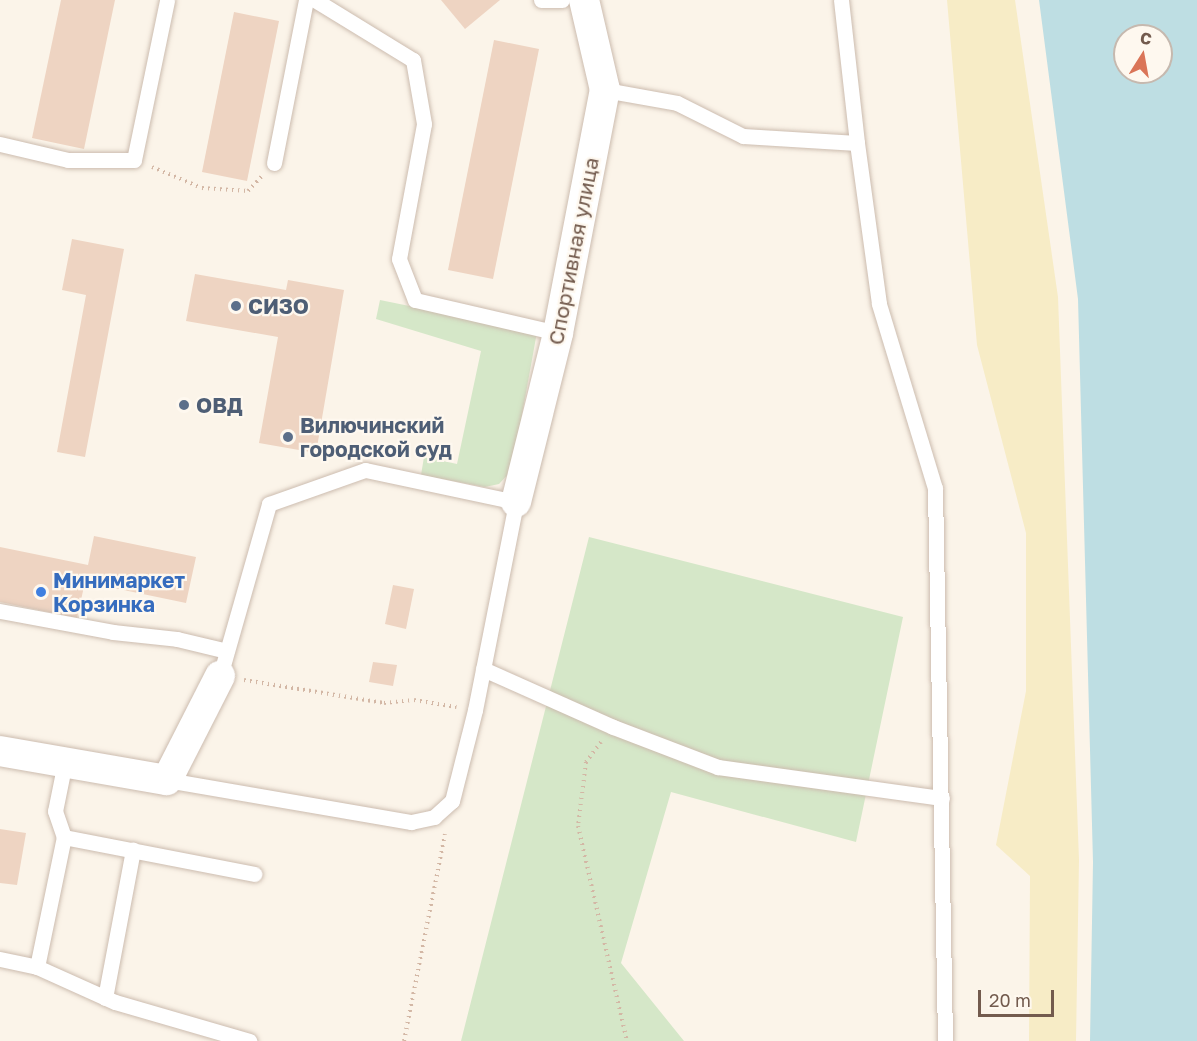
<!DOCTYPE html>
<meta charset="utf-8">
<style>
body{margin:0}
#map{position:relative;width:1197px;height:1041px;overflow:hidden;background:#fbf4e9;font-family:"Golos Text",sans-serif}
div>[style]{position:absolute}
.green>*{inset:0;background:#d5e7c8}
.sand>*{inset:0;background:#f7ecc6}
.water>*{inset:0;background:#bedee3}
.building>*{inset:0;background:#eed4c2}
.path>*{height:4px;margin-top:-2px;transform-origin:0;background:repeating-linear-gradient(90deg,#d3b7a5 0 1.5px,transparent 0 6px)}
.roads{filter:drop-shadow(0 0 2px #ccbcaf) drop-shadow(0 0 2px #ccbcaf)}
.service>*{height:15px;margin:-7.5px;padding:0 7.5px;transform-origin:7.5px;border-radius:7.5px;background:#fff}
.minor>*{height:30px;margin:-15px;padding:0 15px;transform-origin:15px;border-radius:15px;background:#fff}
.dots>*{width:16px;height:16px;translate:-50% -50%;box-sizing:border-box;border:3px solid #fef8ef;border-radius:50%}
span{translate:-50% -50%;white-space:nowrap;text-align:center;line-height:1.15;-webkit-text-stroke:4.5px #fef8ef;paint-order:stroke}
.street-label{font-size:21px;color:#735b4e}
.service-label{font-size:21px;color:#4e5e75;font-weight:700}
.left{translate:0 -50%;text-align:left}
.shop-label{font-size:21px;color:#366cbe;font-weight:700}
.north{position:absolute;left:1113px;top:24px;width:60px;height:60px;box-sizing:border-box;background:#fef8ef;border:2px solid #c6b9af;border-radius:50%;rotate:11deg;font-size:16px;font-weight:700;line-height:24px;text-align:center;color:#735b4e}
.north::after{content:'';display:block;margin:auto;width:21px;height:27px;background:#da7558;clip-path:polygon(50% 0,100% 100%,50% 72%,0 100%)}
.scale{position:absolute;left:978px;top:990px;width:76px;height:27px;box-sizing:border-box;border:3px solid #735b4e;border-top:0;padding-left:8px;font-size:18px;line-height:21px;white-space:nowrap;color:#735b4e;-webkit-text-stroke:4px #fef8ef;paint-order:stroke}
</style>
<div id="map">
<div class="green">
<div style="clip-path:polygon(380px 300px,537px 332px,512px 470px,499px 484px,485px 487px,421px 475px,424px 457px,457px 464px,481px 351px,376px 319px)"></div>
<div style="clip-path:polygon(589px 537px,903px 617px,856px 842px,671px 792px,621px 963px,684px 1041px,461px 1041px)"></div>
</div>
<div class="sand">
<div style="clip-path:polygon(947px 0,1015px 0,1058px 297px,1079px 860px,1076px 1041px,1029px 1041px,1030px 876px,996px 845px,1026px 691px,1026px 533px,977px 345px)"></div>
</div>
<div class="water">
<div style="clip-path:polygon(evenodd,1039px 0,1197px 0,1197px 1041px,1090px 1041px,1093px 862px,1078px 299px,1039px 0,1125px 36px,1161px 36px,1161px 72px,1125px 72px,1125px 36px)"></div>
</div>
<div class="building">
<div style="clip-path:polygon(61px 0,115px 0,84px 149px,32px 138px)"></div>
<div style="clip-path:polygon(441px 0,500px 0,465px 29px)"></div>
<div style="clip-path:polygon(234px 12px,279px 21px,247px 181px,202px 172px)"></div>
<div style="clip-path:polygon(494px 40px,539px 49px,493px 279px,448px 270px)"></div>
<div style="clip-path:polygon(72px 239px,124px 249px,85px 457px,57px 452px,86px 295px,62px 290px)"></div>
<div style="clip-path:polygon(195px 274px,286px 290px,288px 280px,344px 290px,316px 453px,259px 443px,278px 337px,186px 321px)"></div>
<div style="clip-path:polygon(94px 536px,196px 557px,186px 603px,85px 582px,77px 618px,0 602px,0 547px,88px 565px)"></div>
<div style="clip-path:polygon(393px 585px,414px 589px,406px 629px,385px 624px)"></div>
<div style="clip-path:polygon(373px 662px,397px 665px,393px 686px,369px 682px)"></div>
<div style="clip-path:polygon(0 829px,26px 833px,17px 885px,0 883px)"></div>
</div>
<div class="path">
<div style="left:152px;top:167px;width:54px;rotate:22.8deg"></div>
<div style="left:202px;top:188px;width:46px;rotate:3.7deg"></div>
<div style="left:248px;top:191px;width:21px;rotate:-47deg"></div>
<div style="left:244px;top:680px;width:142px;rotate:9.3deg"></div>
<div style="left:384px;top:703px;width:30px;rotate:-6deg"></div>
<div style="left:414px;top:700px;width:43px;rotate:9.5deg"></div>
<div style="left:601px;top:742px;width:25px;rotate:127deg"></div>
<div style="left:586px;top:762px;width:64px;rotate:97.1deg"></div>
<div style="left:578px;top:826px;width:221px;rotate:77.2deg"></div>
<div style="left:404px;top:1041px;width:211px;rotate:-78.8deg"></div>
</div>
<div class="roads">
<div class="service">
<div style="left:315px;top:0;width:115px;rotate:31.5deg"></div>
<div style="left:413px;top:60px;width:65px;rotate:80.2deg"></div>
<div style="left:424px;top:124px;width:137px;rotate:100.5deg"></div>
<div style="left:399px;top:259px;width:44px;rotate:68.7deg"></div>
<div style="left:415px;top:300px;width:147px;rotate:13deg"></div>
<div style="left:541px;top:0;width:21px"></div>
<div style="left:841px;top:0;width:144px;rotate:83.6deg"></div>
<div style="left:857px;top:143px;width:162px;rotate:82.2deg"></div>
<div style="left:879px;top:304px;width:192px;rotate:73.1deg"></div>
<div style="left:935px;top:488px;width:553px;rotate:88.96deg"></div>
<div style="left:605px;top:90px;width:73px;rotate:10.2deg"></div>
<div style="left:677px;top:103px;width:74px;rotate:26.6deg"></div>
<div style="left:743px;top:136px;width:114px;rotate:3.5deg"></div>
<div style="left:0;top:144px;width:70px;rotate:13.2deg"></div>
<div style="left:68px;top:160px;width:66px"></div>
<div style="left:134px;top:160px;width:163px;rotate:-78.3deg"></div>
<div style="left:274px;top:163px;width:166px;rotate:-78.9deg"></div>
<div style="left:0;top:611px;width:115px;rotate:10.5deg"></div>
<div style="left:113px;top:632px;width:64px;rotate:6.2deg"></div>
<div style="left:177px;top:639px;width:51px;rotate:13.5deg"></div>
<div style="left:483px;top:669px;width:142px;rotate:24deg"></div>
<div style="left:613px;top:727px;width:112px;rotate:20.9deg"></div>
<div style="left:718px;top:767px;width:226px;rotate:7.9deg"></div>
<div style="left:65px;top:762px;width:50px;rotate:101.5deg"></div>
<div style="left:55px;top:811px;width:28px;rotate:71deg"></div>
<div style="left:64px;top:837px;width:194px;rotate:11deg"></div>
<div style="left:167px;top:780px;width:248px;rotate:9.8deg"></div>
<div style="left:411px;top:822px;width:24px;rotate:-12deg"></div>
<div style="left:434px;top:817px;width:24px;rotate:-42deg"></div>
<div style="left:452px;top:801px;width:94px;rotate:-75.8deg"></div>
<div style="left:475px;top:710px;width:212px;rotate:-78.8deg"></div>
<div style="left:516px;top:502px;width:154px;rotate:-168deg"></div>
<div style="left:365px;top:470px;width:102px;rotate:160.5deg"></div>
<div style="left:269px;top:504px;width:179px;rotate:105.9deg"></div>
<div style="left:0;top:959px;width:38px;rotate:12deg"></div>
<div style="left:37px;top:967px;width:85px;rotate:24.2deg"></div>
<div style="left:115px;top:1002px;width:140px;rotate:16.2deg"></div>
<div style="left:37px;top:967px;width:133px;rotate:-78.3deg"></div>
<div style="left:105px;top:998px;width:151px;rotate:-79.3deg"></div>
</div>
<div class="minor">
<div style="left:516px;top:502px;width:174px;rotate:-76deg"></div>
<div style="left:558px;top:333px;width:248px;rotate:-79.1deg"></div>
<div style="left:605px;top:90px;width:92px;rotate:-103.1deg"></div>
<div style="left:0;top:751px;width:169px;rotate:9.9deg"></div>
<div style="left:167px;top:780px;width:117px;rotate:-63deg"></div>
</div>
</div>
<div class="dots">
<div style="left:236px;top:306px;background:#5c6f8a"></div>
<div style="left:184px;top:405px;background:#5c6f8a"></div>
<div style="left:288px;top:437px;background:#5c6f8a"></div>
<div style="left:41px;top:592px;background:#3f7fe0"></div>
</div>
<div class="street-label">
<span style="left:573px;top:251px;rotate:-79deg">Спортивная улица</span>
</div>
<div class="service-label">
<span class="left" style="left:248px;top:306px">СИЗО</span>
<span class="left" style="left:196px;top:405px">ОВД</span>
<span class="left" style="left:300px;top:437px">Вилючинский<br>городской суд</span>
</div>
<div class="shop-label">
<span class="left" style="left:53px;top:592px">Минимаркет<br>Корзинка</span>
</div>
<div class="north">С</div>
<div class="scale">20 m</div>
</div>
